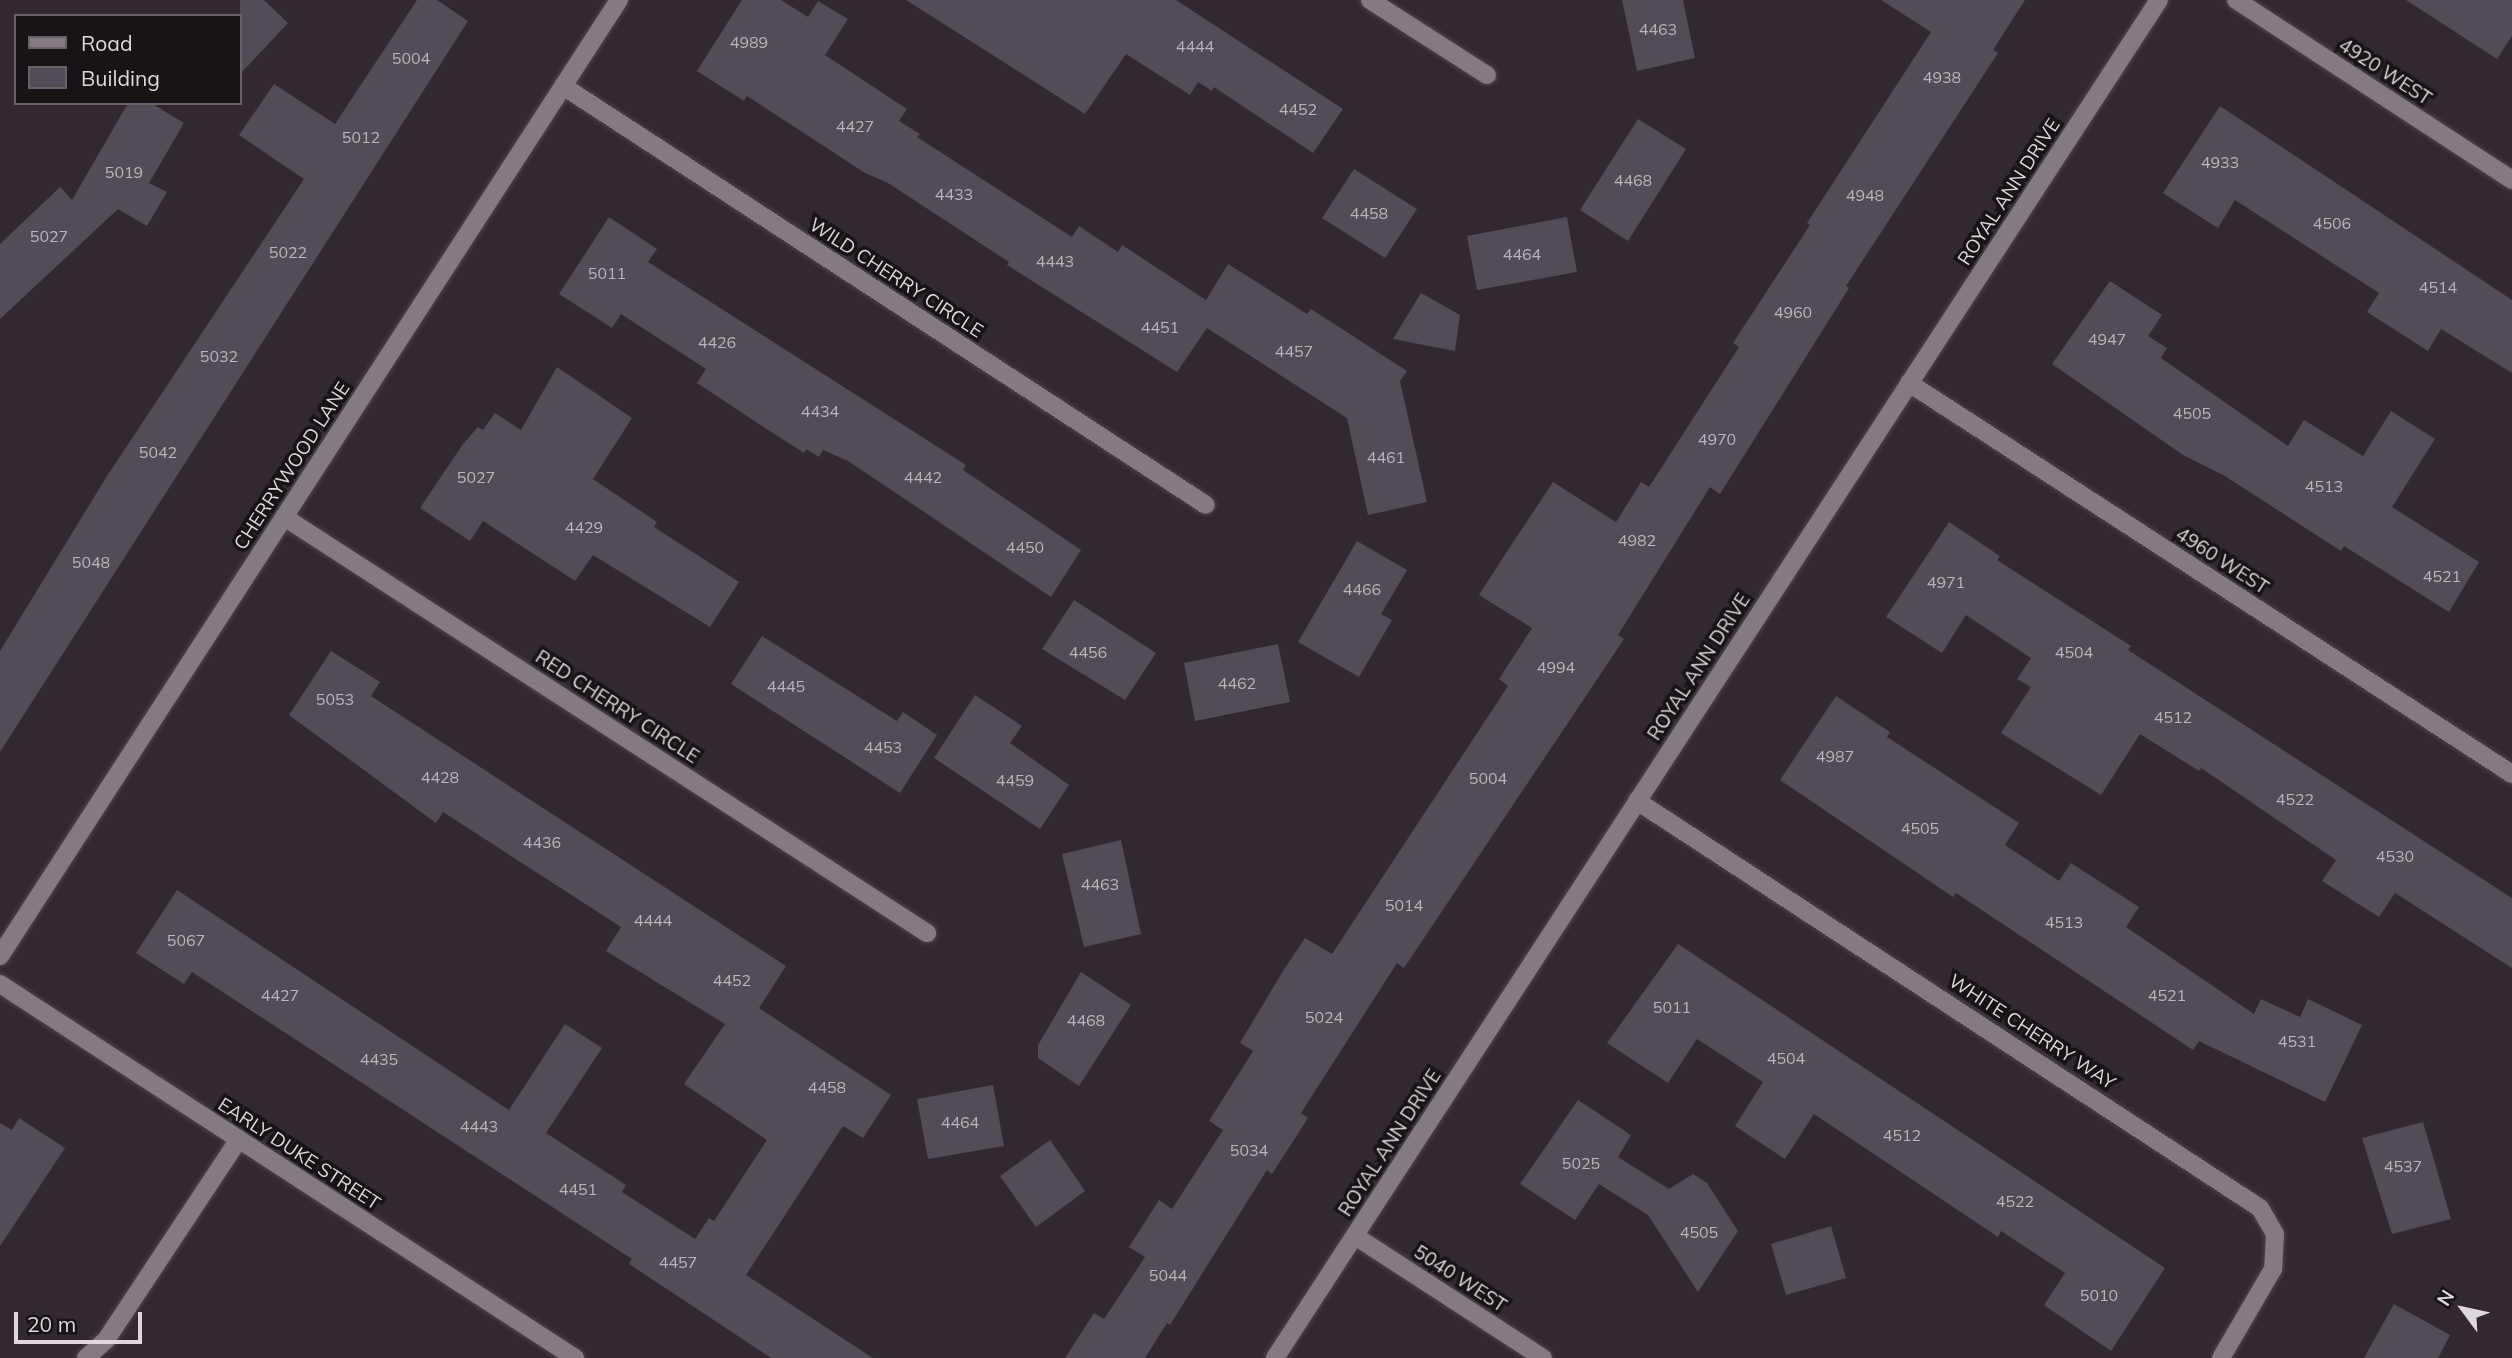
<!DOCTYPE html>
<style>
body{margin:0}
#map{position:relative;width:2512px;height:1358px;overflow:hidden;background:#322930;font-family:Mulish,sans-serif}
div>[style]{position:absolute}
.building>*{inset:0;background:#514c56}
.roads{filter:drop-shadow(0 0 2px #4c454b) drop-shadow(0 0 2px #4c454b)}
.service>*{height:18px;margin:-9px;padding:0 9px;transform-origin:9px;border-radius:9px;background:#847a81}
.minor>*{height:18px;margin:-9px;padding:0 9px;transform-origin:9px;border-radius:9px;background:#847a81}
span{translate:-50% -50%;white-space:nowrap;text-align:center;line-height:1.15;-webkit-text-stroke:7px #171316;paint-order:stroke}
.number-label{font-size:16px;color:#bbb5ba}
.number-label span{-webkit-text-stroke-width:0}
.street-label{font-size:19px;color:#ded8dc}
.legend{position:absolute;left:14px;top:14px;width:228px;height:91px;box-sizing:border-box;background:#171316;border:2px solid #676265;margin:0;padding:9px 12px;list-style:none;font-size:21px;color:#ded8dc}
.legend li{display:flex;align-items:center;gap:14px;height:35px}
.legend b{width:35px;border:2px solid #676265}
.north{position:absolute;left:2428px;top:1274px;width:70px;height:70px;-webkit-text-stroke:5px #171316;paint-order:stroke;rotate:303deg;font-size:19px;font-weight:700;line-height:28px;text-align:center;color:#ded8dc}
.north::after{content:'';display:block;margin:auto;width:24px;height:32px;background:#ded8dc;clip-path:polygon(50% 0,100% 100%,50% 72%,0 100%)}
.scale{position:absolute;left:14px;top:1312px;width:128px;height:32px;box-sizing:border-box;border:4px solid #ded8dc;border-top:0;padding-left:9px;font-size:21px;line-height:24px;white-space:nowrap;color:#ded8dc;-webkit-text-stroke:5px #171316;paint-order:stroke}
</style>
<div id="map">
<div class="building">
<div style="clip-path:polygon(240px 0,264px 0,288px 23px,240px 74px)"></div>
<div style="clip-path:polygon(417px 0,437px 0,468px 21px,0 752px,0 651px,107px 476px,304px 179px,239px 135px,274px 84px,335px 124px)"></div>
<div style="clip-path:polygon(742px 0,781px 0,808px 17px,818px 1px,848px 19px,825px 55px,907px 109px,899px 121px,920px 134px,917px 137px,1072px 237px,1079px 226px,1118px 252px,1122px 245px,1206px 300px,1228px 264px,1307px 314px,1311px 309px,1407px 371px,1400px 381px,1427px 502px,1368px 515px,1347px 418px,1207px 328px,1177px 372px,1007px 265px,1009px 262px,888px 183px,865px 173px,747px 96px,744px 101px,697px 71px)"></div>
<div style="clip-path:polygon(906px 0,1176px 0,1343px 109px,1313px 153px,1214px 87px,1212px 91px,1198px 82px,1190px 95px,1126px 54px,1085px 114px)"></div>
<div style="clip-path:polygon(1622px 0,1683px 0,1695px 58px,1637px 71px)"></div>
<div style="clip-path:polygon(1881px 0,2025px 0,1993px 50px,1998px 53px,1846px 286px,1849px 288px,1720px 494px,1710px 487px,1618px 635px,1624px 639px,1404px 968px,1397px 963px,1301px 1113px,1308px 1118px,1272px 1174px,1267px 1170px,1170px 1325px,1167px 1323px,1145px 1358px,1065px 1358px,1094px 1313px,1104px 1319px,1145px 1257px,1129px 1247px,1159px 1200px,1172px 1209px,1223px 1130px,1209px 1121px,1253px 1051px,1240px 1043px,1283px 971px,1305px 938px,1332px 954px,1508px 686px,1499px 679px,1532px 628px,1479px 595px,1506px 553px,1553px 482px,1616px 522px,1641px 482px,1649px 487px,1739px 347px,1733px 343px,1810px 225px,1807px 223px,1931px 32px)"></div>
<div style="clip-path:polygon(2406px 0,2512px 0,2512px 36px,2497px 59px)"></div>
<div style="clip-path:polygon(128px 103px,151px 103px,184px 123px,149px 183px,167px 192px,147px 226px,118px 209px,0 319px,0 244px,60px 187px,72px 200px)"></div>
<div style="clip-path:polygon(2220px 106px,2512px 300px,2512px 373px,2441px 329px,2428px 351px,2367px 312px,2379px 293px,2235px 200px,2218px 228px,2163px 193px)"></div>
<div style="clip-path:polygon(1638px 119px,1686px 149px,1628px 241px,1580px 210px)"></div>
<div style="clip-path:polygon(1354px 169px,1417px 209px,1385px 258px,1322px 218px)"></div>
<div style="clip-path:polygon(609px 217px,657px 249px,648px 262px,966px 465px,963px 470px,1081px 550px,1051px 597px,848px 461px,823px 450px,819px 457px,806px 449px,804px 453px,762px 426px,697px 383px,706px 369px,621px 314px,612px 328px,559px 294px)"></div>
<div style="clip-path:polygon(1567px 217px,1577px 272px,1477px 290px,1467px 236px)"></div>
<div style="clip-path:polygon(2110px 281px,2162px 315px,2148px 336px,2167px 348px,2161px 358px,2288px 446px,2304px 420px,2363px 456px,2391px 411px,2435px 439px,2392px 507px,2479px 562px,2449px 612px,2344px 546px,2341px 551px,2225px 476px,2183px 455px,2052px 364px)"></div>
<div style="clip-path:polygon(1421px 293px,1460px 315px,1455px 351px,1393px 339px)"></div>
<div style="clip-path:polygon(557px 367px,632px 418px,593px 479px,657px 522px,654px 527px,739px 582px,710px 627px,593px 555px,575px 581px,483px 521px,470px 541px,420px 508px,463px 444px,478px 427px,483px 430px,495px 413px,521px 430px)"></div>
<div style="clip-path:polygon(1949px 522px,2000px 556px,1997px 560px,2131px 646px,2128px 650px,2512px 898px,2512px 968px,2395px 893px,2379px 917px,2322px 881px,2336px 860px,2201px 768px,2199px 771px,2140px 734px,2101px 795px,2001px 733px,2031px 687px,2017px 679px,2031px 658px,1966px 615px,1942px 653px,1886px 617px)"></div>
<div style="clip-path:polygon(1357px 541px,1407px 570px,1381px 614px,1392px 620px,1359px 677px,1298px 642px)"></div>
<div style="clip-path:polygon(1074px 600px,1156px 653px,1125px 700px,1042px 649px)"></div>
<div style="clip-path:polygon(762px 636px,897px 721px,903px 712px,937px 735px,900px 793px,731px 684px)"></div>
<div style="clip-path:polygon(1278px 644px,1290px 702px,1195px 721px,1184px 663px)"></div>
<div style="clip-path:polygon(331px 651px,380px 682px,371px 696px,786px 966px,759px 1008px,891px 1095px,863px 1138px,843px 1126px,746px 1275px,873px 1358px,771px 1358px,629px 1264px,632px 1259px,192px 972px,184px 984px,136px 953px,177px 890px,509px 1110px,565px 1024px,602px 1048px,546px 1133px,626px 1185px,622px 1192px,695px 1239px,709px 1218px,714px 1221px,767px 1140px,684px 1084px,725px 1024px,606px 951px,621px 927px,443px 812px,436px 823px,289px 715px)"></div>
<div style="clip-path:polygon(975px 695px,1022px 726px,1010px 743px,1069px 785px,1040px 829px,934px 758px)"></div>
<div style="clip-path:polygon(1836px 696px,1890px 732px,1887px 737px,2019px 823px,2005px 845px,2059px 881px,2071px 863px,2139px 907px,2126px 927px,2254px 1014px,2261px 999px,2300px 1017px,2308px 999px,2362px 1025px,2325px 1102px,2199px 1041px,2193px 1050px,1956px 893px,1953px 897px,1780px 780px)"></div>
<div style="clip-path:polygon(1121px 840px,1141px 934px,1084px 947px,1062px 854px)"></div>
<div style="clip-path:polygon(1678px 944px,2165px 1268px,2111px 1351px,2044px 1305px,2065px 1273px,2001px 1231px,1998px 1237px,1814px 1114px,1785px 1159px,1735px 1126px,1763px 1082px,1697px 1039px,1668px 1083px,1607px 1043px)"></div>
<div style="clip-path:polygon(1081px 972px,1131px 1005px,1079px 1086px,1038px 1058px,1038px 1045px)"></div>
<div style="clip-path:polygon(993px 1085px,1004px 1146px,928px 1159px,917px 1099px)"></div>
<div style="clip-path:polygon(1578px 1100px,1631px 1135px,1618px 1157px,1669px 1189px,1693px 1174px,1707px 1183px,1738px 1231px,1698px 1292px,1648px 1215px,1599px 1184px,1575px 1220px,1520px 1184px)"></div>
<div style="clip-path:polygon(19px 1118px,65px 1148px,0 1246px,0 1123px,12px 1130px)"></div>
<div style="clip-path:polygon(2423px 1122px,2451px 1219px,2392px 1234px,2362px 1138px)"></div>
<div style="clip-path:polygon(1050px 1140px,1085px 1191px,1036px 1227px,1000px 1176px)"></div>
<div style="clip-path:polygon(1831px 1226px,1846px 1278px,1786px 1295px,1771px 1244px)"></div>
<div style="clip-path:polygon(2394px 1304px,2450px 1335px,2438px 1358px,2364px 1358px)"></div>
</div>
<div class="roads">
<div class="service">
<div style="left:86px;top:1358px;width:27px;rotate:-42deg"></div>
<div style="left:106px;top:1340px;width:241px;rotate:-56.5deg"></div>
</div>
<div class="minor">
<div style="left:1370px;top:0;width:139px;rotate:32.7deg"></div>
<div style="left:2236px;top:0;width:330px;rotate:33.1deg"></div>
<div style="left:563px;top:86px;width:767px;rotate:33.09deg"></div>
<div style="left:1909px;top:383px;width:719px;rotate:32.96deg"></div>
<div style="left:284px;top:517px;width:766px;rotate:32.9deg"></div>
<div style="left:1637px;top:801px;width:744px;rotate:33.16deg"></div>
<div style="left:2260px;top:1208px;width:30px;rotate:60deg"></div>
<div style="left:2275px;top:1234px;width:35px;rotate:93deg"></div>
<div style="left:2273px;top:1269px;width:103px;rotate:120.3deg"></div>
<div style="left:0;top:956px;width:1139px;rotate:-57.08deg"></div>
<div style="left:0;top:984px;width:686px;rotate:33.04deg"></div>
<div style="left:1355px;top:1236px;width:224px;rotate:33deg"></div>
<div style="left:1275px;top:1358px;width:1620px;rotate:-56.94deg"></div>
</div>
</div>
<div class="number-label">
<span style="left:1658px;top:29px">4463</span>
<span style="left:749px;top:42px">4989</span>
<span style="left:1195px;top:46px">4444</span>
<span style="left:411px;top:58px">5004</span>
<span style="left:1942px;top:77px">4938</span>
<span style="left:1298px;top:109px">4452</span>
<span style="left:855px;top:126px">4427</span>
<span style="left:361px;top:137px">5012</span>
<span style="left:2220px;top:162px">4933</span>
<span style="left:124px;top:172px">5019</span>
<span style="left:1633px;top:180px">4468</span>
<span style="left:954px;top:194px">4433</span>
<span style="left:1865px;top:195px">4948</span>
<span style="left:1369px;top:213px">4458</span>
<span style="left:2332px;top:223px">4506</span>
<span style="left:49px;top:236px">5027</span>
<span style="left:288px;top:252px">5022</span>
<span style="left:1522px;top:254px">4464</span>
<span style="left:1055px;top:261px">4443</span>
<span style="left:607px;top:273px">5011</span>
<span style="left:2438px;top:287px">4514</span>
<span style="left:1793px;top:312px">4960</span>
<span style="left:1160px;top:327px">4451</span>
<span style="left:2107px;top:339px">4947</span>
<span style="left:717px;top:342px">4426</span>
<span style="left:1294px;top:351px">4457</span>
<span style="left:219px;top:356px">5032</span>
<span style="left:820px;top:411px">4434</span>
<span style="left:2192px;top:413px">4505</span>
<span style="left:1717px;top:439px">4970</span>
<span style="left:158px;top:452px">5042</span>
<span style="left:1386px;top:457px">4461</span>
<span style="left:476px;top:477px">5027</span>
<span style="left:923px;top:477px">4442</span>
<span style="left:2324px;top:486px">4513</span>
<span style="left:584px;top:527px">4429</span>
<span style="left:1637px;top:540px">4982</span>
<span style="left:1025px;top:547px">4450</span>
<span style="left:91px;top:562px">5048</span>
<span style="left:2442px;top:576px">4521</span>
<span style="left:1946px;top:582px">4971</span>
<span style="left:1362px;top:589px">4466</span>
<span style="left:1088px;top:652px">4456</span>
<span style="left:2074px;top:652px">4504</span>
<span style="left:1556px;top:667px">4994</span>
<span style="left:1237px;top:683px">4462</span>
<span style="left:786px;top:686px">4445</span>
<span style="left:335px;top:699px">5053</span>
<span style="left:2173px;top:717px">4512</span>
<span style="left:883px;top:747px">4453</span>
<span style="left:1835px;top:756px">4987</span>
<span style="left:440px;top:777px">4428</span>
<span style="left:1488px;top:778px">5004</span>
<span style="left:1015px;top:780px">4459</span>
<span style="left:2295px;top:799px">4522</span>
<span style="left:1920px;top:828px">4505</span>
<span style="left:542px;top:842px">4436</span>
<span style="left:2395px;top:856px">4530</span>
<span style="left:1100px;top:884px">4463</span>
<span style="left:1404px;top:905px">5014</span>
<span style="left:653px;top:920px">4444</span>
<span style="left:2064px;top:922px">4513</span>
<span style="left:186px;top:940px">5067</span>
<span style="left:732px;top:980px">4452</span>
<span style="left:280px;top:995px">4427</span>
<span style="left:2167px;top:995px">4521</span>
<span style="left:1672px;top:1007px">5011</span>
<span style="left:1324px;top:1017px">5024</span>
<span style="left:1086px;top:1020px">4468</span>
<span style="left:2297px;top:1041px">4531</span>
<span style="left:1786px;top:1058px">4504</span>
<span style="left:379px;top:1059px">4435</span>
<span style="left:827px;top:1087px">4458</span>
<span style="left:960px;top:1122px">4464</span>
<span style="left:479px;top:1126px">4443</span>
<span style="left:1902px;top:1135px">4512</span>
<span style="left:1249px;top:1150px">5034</span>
<span style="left:1581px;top:1163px">5025</span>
<span style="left:2403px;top:1166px">4537</span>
<span style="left:578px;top:1189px">4451</span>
<span style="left:2015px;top:1201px">4522</span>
<span style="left:1699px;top:1232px">4505</span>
<span style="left:678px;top:1262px">4457</span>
<span style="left:1168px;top:1275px">5044</span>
<span style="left:2099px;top:1295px">5010</span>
</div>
<div class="street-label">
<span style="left:2385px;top:72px;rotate:33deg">4920 WEST</span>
<span style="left:2009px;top:192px;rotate:-57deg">ROYAL ANN DRIVE</span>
<span style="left:896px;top:278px;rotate:33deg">WILD CHERRY CIRCLE</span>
<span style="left:292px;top:466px;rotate:-57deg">CHERRYWOOD LANE</span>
<span style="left:2222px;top:561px;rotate:33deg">4960 WEST</span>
<span style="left:1699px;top:667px;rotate:-57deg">ROYAL ANN DRIVE</span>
<span style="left:617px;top:707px;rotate:33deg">RED CHERRY CIRCLE</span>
<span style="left:2032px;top:1032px;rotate:33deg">WHITE CHERRY WAY</span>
<span style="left:1390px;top:1143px;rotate:-57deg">ROYAL ANN DRIVE</span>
<span style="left:299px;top:1154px;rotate:33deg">EARLY DUKE STREET</span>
<span style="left:1460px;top:1279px;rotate:33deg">5040 WEST</span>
</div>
<ul class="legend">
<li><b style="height:9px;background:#847a81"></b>Road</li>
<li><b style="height:19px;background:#514c56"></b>Building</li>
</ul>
<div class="north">N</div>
<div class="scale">20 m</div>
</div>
